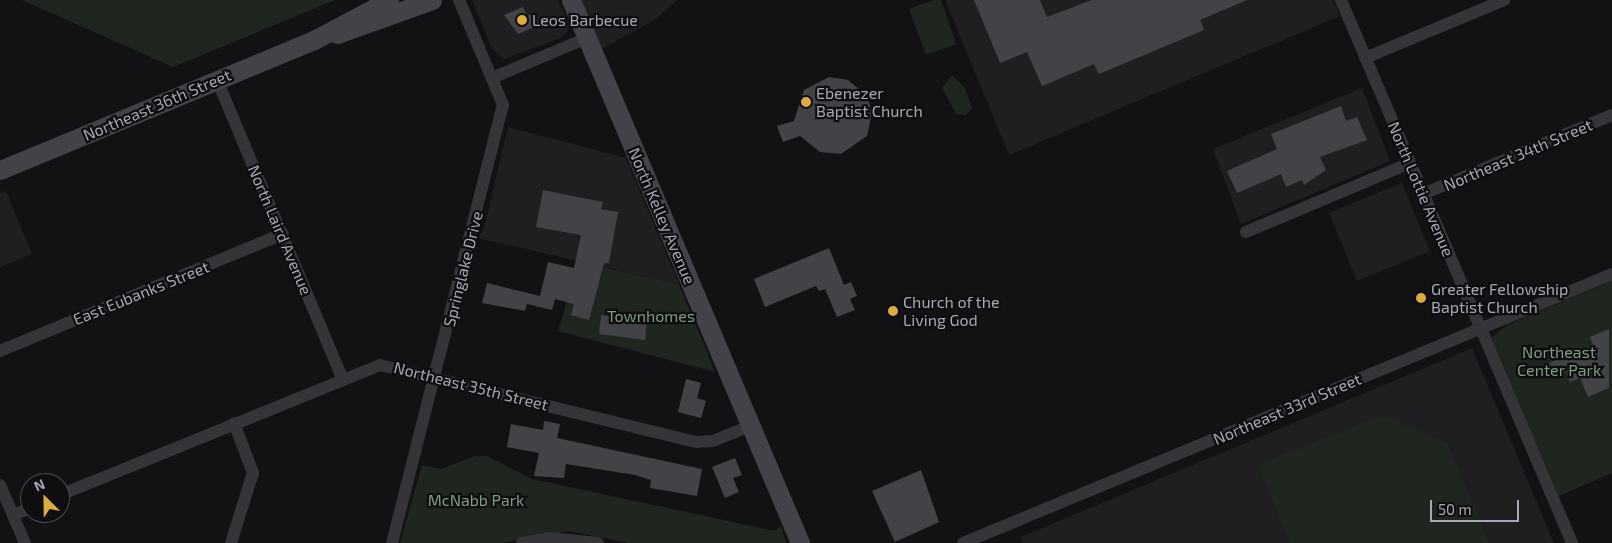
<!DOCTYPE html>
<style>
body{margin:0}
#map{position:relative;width:1612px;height:543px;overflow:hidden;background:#121214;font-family:"Exo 2",sans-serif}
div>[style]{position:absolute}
.built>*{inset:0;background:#1f1f21}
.green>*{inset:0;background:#1f2620}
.building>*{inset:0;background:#424347}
.street>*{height:12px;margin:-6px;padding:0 6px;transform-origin:6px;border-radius:6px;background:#343538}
.secondary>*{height:19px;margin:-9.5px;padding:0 9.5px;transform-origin:9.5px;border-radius:9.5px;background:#424348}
.dots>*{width:14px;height:14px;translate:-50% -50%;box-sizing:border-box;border:2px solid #0e0d0f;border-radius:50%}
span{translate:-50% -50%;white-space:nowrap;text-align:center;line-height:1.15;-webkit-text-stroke:4.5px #0e0d0f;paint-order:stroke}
.poi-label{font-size:16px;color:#a5a9b3}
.left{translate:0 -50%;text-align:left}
.street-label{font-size:16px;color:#a5a9b3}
.park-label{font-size:16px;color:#7e9c81}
.north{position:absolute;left:20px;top:473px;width:50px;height:50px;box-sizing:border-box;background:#0e0d0f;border:1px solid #4a4b51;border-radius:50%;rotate:337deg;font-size:14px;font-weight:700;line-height:20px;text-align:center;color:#a5a9b3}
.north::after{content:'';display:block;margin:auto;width:18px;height:22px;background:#ddac41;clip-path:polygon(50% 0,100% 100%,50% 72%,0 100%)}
.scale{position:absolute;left:1430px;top:500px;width:89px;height:22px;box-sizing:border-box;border:2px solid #a5a9b3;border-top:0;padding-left:6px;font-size:15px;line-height:18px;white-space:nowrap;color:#a5a9b3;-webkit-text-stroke:4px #0e0d0f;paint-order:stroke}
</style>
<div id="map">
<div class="built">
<div style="clip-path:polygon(472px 0,558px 0,571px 27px,561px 38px,504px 59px,492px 49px)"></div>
<div style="clip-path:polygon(581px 0,677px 0,656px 19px,602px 49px)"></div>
<div style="clip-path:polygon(945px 0,1333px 0,1340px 16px,1009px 155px)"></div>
<div style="clip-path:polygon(1362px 88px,1390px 161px,1241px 224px,1213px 149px)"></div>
<div style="clip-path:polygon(508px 127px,626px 158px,679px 284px,477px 238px,484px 228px)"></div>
<div style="clip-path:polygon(1402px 183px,1430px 251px,1357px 281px,1329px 213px)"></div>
<div style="clip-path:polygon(6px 191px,32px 254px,0 267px,0 193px)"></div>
<div style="clip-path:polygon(1472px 348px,1554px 543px,1023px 543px,1021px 537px)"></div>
</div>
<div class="green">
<div style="clip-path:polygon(22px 0,335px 0,173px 67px)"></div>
<div style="clip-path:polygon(934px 0,941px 0,956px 44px,926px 55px,909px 9px)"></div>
<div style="clip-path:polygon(952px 75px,965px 88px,972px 108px,966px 115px,956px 114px,942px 88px)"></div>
<div style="clip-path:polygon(579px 262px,679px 284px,715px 372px,558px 331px)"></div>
<div style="clip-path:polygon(1612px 281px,1612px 473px,1559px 496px,1491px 338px,1507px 325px)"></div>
<div style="clip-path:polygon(1384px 415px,1448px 444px,1489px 543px,1290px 543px,1258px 465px)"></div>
<div style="clip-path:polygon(475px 456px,487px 456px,532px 479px,775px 531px,781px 526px,786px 543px,629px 543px,569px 531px,502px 543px,400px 543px,422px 465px,441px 469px)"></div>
</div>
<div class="building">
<div style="clip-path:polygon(974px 0,1040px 0,1047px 17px,1092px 0,1247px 0,1200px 20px,1204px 30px,1099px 74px,1094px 64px,1042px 86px,1027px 52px,1000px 63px)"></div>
<div style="clip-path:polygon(523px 7px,527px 16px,534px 13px,539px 25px,518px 34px,504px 15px)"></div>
<div style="clip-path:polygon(829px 77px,848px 80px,867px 96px,872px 112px,867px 136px,841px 154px,820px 152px,800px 136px,783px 142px,777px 126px,794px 121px,804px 90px)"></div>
<div style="clip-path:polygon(1341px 106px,1346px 121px,1357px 117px,1367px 140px,1320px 157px,1326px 170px,1304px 185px,1302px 180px,1286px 187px,1281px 174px,1237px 193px,1227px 171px,1277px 149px,1271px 134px)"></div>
<div style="clip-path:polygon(543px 190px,603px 202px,601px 209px,618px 212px,609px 263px,604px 263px,589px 320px,571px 315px,574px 304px,555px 299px,552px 310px,527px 304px,525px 311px,482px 303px,487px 283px,540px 296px,548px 262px,574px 268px,581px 235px,536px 227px)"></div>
<div style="clip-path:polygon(829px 248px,844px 285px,851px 282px,857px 296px,850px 299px,855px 310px,837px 317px,825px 289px,819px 291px,816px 286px,765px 307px,754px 279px)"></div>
<div style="clip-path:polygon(601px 315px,647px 321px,645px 340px,599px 334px)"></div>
<div style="clip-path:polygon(1609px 329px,1609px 388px,1588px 397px,1580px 378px,1570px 382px,1566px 372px,1553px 377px,1547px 364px,1593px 345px,1590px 337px)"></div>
<div style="clip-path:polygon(686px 379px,701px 383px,697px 398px,706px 401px,701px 418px,678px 412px)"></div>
<div style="clip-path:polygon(544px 421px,560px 424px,557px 438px,702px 469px,697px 496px,650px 488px,651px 480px,635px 475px,566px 464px,564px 478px,534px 476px,539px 453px,507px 447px,511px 424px,543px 430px)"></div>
<div style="clip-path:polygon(735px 458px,742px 475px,733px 478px,739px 492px,725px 498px,712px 467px)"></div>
<div style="clip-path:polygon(921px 470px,939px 522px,895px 542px,872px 491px)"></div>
</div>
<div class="street">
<div style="left:1341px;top:0;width:590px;rotate:66.95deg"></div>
<div style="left:1365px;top:58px;width:151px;rotate:-22.6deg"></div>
<div style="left:492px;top:78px;width:103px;rotate:-22.8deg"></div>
<div style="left:217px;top:80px;width:325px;rotate:67.2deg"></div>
<div style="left:1423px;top:194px;width:205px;rotate:-22.7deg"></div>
<div style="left:1246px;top:232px;width:178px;rotate:-22.8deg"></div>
<div style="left:0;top:351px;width:306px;rotate:-22.5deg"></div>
<div style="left:0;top:485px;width:63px;rotate:66.7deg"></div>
<div style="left:60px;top:495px;width:345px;rotate:-22.1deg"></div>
<div style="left:380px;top:365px;width:326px;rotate:13.7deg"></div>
<div style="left:697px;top:442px;width:16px;rotate:-4deg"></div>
<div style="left:713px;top:441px;width:40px;rotate:-22deg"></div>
<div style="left:13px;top:515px;width:18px;rotate:-22deg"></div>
<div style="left:231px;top:543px;width:73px;rotate:-72.6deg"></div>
<div style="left:253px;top:473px;width:53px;rotate:-110.8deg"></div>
<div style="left:392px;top:543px;width:452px;rotate:-75.8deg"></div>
<div style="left:503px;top:105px;width:114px;rotate:-112.7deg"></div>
<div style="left:522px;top:543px;width:28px;rotate:-10deg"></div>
<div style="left:550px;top:538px;width:48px;rotate:5.9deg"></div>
<div style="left:963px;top:543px;width:703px;rotate:-22.51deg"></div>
</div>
<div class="secondary">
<div style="left:571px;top:0;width:589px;rotate:67.13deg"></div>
<div style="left:337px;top:34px;width:101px;rotate:-19.7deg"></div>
<div style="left:0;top:170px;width:340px;rotate:-22.5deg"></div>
<div style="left:314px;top:40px;width:85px;rotate:-28.1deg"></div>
</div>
<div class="dots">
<div style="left:522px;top:20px;background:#ddac41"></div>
<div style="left:806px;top:102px;background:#ddac41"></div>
<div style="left:1421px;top:298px;background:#ddac41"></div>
<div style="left:893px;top:311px;background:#ddac41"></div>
</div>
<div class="poi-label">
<span class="left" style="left:532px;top:20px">Leos Barbecue</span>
<span class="left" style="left:816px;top:102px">Ebenezer<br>Baptist Church</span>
<span class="left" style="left:1431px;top:298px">Greater Fellowship<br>Baptist Church</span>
<span class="left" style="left:903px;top:311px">Church of the<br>Living God</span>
</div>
<div class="street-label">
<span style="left:157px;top:105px;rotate:-23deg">Northeast 36th Street</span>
<span style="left:1518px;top:155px;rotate:-23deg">Northeast 34th Street</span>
<span style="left:1421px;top:189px;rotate:67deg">North Lottie Avenue</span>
<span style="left:662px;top:216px;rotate:67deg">North Kelley Avenue</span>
<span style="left:280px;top:230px;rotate:67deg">North Laird Avenue</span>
<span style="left:463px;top:269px;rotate:-76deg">Springlake Drive</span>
<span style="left:141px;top:293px;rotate:-22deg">East Eubanks Street</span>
<span style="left:471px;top:386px;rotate:14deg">Northeast 35th Street</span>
<span style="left:1287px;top:409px;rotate:-23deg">Northeast 33rd Street</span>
</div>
<div class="park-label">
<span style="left:651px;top:316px">Townhomes</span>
<span style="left:1559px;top:361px">Northeast<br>Center Park</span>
<span style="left:476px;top:500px">McNabb Park</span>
</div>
<div class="north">N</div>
<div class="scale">50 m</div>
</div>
